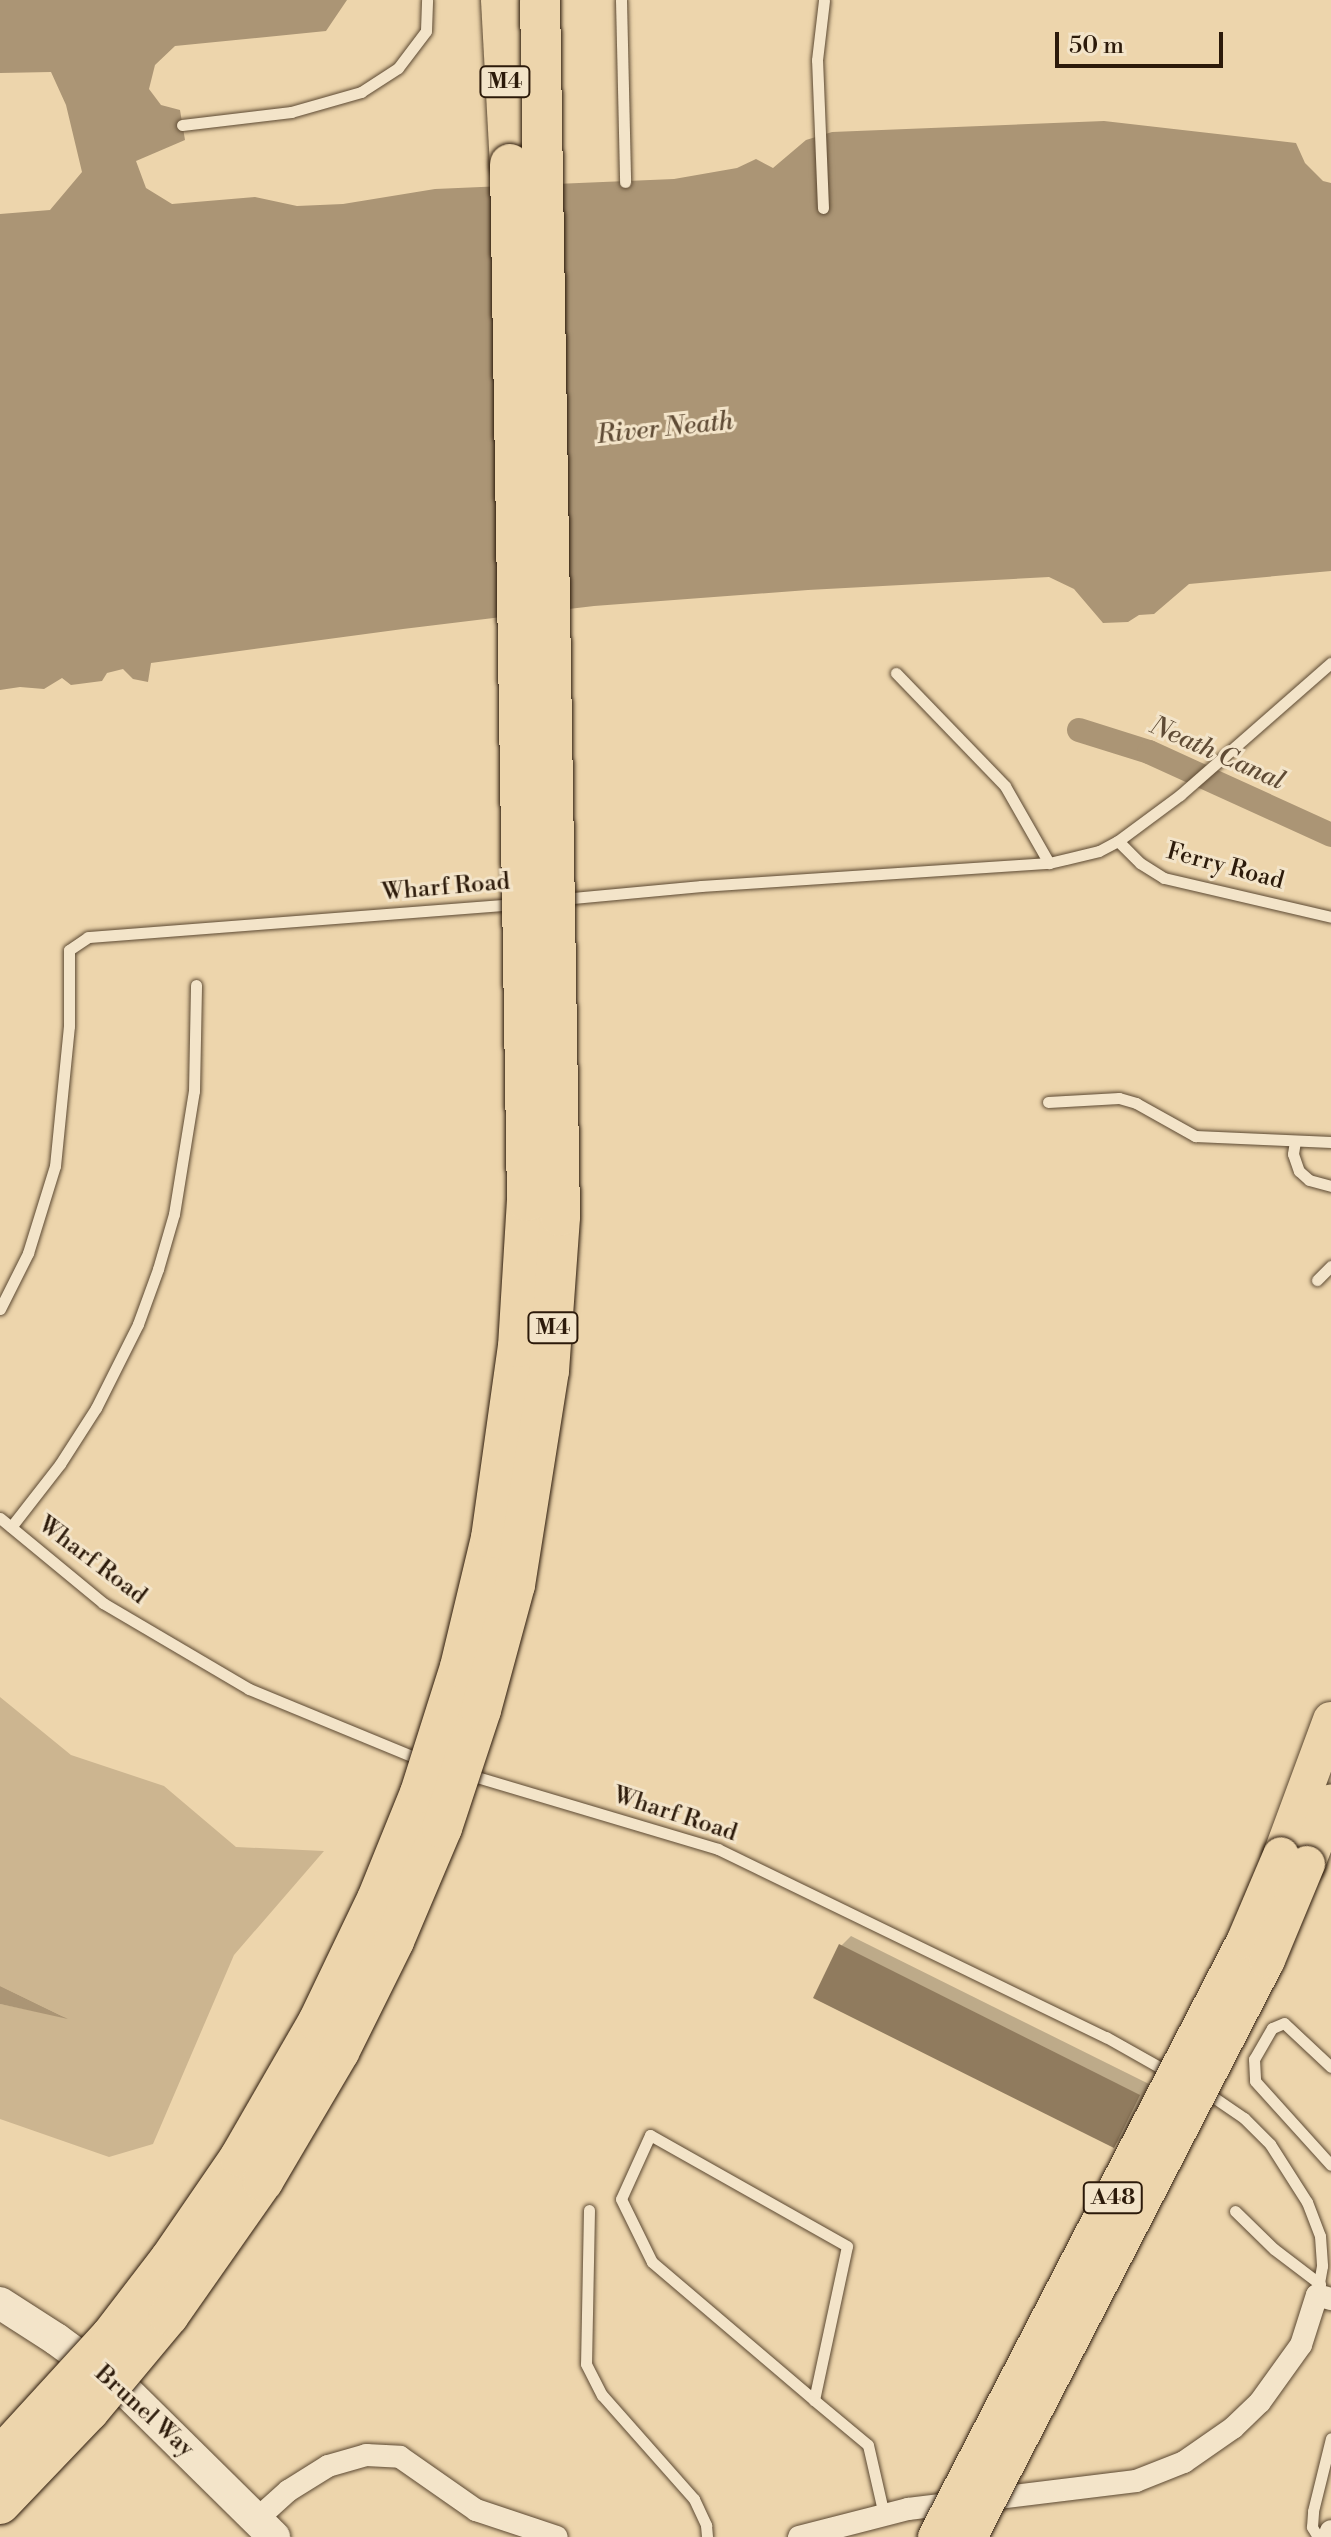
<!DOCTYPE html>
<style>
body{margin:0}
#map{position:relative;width:1331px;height:2537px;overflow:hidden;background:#edd5ac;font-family:"Libre Bodoni",serif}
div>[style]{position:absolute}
.green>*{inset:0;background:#ccb590}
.water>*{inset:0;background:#ab9575}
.shadow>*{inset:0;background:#0003}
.canal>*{height:24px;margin:-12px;padding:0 12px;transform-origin:12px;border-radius:12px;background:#ab9575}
.building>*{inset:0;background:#907b5e}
.roads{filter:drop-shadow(0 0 2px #5c4932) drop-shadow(0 0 2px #5c4932)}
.lane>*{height:11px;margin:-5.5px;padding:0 5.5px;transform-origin:5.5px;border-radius:5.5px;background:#f3e4c9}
.street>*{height:22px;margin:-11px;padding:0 11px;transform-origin:11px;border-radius:11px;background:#f3e4c9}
.secondary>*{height:32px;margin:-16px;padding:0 16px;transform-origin:16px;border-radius:16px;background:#f3e4c9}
.primary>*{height:36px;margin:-18px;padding:0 18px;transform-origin:18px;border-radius:18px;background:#edd5ac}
.highway>*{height:40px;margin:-20px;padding:0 20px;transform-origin:20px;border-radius:20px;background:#edd5ac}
.bridges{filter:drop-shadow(0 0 2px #2c1a0a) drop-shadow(0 0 2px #2c1a0a)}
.primary-bridge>*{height:36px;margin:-18px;padding:0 18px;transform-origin:18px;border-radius:18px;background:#edd5ac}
.highway-bridge>*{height:40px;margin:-20px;padding:0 20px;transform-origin:20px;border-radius:20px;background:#edd5ac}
span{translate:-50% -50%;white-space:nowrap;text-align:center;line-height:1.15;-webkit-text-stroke:6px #f3e4c9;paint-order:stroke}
.shield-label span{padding:2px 6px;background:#f3e4c9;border:2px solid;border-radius:6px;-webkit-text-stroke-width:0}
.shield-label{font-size:22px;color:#2c1a0a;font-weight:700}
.street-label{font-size:24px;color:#2c1a0a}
.water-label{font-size:26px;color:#5f4b35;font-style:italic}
.scale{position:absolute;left:1055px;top:32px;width:168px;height:36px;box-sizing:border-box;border:4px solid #2c1a0a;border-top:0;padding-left:10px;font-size:24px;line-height:28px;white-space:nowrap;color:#2c1a0a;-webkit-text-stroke:6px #f3e4c9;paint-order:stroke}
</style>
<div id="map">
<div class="green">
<div style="clip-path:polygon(0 1697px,71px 1755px,164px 1786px,236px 1847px,324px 1851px,234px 1955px,153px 2144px,109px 2157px,0 2119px,0 2004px,64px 2017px,0 1986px)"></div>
</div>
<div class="water">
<div style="clip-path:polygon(0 0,347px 0,326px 31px,175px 46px,155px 65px,149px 89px,161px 105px,180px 110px,185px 140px,136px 161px,146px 188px,172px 204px,255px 197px,297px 206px,343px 204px,435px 189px,674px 179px,737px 168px,756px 159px,773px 168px,806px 140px,832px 132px,1104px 121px,1296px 143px,1305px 163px,1323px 181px,1331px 183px,1331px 571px,1189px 584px,1154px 614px,1139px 615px,1128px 622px,1103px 623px,1074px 589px,1049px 577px,808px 590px,594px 606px,403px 629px,151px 663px,148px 682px,133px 679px,123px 669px,107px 673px,102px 681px,71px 685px,62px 678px,44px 689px,20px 687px,0 690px,0 214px,50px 210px,82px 172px,66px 105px,51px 72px,0 73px)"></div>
<div style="clip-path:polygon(0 1986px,68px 2019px,0 2004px)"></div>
</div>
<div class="shadow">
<div style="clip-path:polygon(851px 1936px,1149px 2084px,1124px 2135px,1114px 2146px,841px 1946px)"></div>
</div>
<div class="canal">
<div style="left:1079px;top:730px;width:73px;rotate:17.4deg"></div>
<div style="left:1149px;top:752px;width:200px;rotate:24.5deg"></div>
</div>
<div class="building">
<div style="clip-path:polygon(839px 1944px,1140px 2095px,1114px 2148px,813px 1998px)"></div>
</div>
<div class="roads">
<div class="lane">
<div style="left:621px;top:0;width:182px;rotate:88.7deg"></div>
<div style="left:182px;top:125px;width:110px;rotate:-6.8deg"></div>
<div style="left:291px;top:112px;width:73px;rotate:-15.9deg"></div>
<div style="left:361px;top:92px;width:44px;rotate:-33deg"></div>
<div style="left:398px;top:68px;width:46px;rotate:-52.9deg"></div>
<div style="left:426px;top:31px;width:31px;rotate:-88deg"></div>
<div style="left:823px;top:208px;width:148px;rotate:-92.3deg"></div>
<div style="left:817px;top:60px;width:60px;rotate:-83.3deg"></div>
<div style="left:896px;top:673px;width:157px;rotate:46deg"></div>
<div style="left:1005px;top:786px;width:89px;rotate:60.3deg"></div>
<div style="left:1118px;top:841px;width:31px;rotate:45deg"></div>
<div style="left:1140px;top:863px;width:28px;rotate:32deg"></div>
<div style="left:1164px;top:878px;width:171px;rotate:13.1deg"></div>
<div style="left:562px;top:899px;width:140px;rotate:-5.3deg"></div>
<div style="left:701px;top:886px;width:349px;rotate:-3.8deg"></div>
<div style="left:1049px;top:863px;width:51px;rotate:-13.5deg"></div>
<div style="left:1099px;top:851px;width:21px;rotate:-28deg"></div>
<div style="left:1118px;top:841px;width:77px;rotate:-36.6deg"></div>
<div style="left:1180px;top:795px;width:201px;rotate:-41.2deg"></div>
<div style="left:1048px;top:1102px;width:71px;rotate:-3.2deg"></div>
<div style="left:1119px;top:1098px;width:18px;rotate:16deg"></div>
<div style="left:1136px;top:1103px;width:68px;rotate:29.2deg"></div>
<div style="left:1195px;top:1136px;width:136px;rotate:2.5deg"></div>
<div style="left:1295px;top:1141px;width:13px;rotate:99deg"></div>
<div style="left:1293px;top:1154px;width:18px;rotate:71deg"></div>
<div style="left:1299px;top:1171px;width:13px;rotate:42deg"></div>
<div style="left:1309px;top:1180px;width:23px;rotate:15deg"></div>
<div style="left:1317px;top:1280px;width:20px;rotate:-45deg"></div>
<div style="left:0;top:1309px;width:63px;rotate:-63.4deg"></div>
<div style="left:28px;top:1253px;width:91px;rotate:-72.8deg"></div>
<div style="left:55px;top:1166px;width:141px;rotate:-84.3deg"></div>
<div style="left:69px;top:1026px;width:76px;rotate:-90deg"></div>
<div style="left:69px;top:950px;width:23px;rotate:-34deg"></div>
<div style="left:88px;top:937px;width:430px;rotate:-4.4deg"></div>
<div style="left:0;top:1518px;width:134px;rotate:39.5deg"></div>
<div style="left:103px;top:1603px;width:169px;rotate:30.5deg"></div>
<div style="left:249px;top:1689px;width:189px;rotate:22.4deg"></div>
<div style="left:11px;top:1527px;width:80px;rotate:-52.1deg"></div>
<div style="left:60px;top:1464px;width:67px;rotate:-57.3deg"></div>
<div style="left:96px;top:1408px;width:94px;rotate:-63.4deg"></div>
<div style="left:138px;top:1324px;width:59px;rotate:-70deg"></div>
<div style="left:158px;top:1269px;width:57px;rotate:-73.8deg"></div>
<div style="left:174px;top:1214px;width:125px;rotate:-80.8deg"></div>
<div style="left:194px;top:1091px;width:106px;rotate:-88.9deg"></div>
<div style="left:467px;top:1774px;width:262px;rotate:16.6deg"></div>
<div style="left:718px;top:1849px;width:431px;rotate:25.9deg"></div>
<div style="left:1106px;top:2037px;width:73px;rotate:29.4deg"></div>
<div style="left:1331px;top:2067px;width:64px;rotate:-136.9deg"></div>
<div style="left:1284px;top:2023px;width:13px;rotate:157deg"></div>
<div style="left:1272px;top:2028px;width:36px;rotate:120deg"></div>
<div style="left:1254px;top:2059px;width:22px;rotate:87deg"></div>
<div style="left:1255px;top:2081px;width:113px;rotate:47.9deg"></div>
<div style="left:1203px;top:2090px;width:50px;rotate:34.3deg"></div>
<div style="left:1244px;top:2118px;width:37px;rotate:45deg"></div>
<div style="left:1270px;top:2144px;width:69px;rotate:57.5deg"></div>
<div style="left:1307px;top:2202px;width:36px;rotate:69deg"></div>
<div style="left:1320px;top:2236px;width:30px;rotate:86deg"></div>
<div style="left:1322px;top:2266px;width:29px;rotate:100deg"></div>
<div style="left:589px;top:2210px;width:154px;rotate:91.1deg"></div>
<div style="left:586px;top:2364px;width:35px;rotate:63deg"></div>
<div style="left:602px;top:2395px;width:139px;rotate:48.5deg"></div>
<div style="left:694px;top:2499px;width:29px;rotate:65deg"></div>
<div style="left:706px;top:2525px;width:12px;rotate:85deg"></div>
<div style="left:1235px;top:2211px;width:54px;rotate:44.3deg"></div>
<div style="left:1274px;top:2249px;width:58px;rotate:37.3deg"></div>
<div style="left:814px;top:2400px;width:157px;rotate:-77.9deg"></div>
<div style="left:847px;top:2246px;width:226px;rotate:-150.6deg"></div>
<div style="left:650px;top:2135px;width:70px;rotate:114.4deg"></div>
<div style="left:621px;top:2199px;width:70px;rotate:63.8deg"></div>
<div style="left:652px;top:2262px;width:213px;rotate:40.4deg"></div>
<div style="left:814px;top:2400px;width:70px;rotate:39.8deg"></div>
<div style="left:868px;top:2445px;width:72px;rotate:77.1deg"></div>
<div style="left:1318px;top:2537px;width:12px;rotate:-121deg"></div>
<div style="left:1312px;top:2527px;width:16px;rotate:-86deg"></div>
<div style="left:1313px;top:2511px;width:75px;rotate:-76.1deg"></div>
</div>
<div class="street">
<div style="left:257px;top:2519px;width:42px;rotate:-42.1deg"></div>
<div style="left:288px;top:2491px;width:47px;rotate:-32deg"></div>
<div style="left:328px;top:2466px;width:40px;rotate:-16deg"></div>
<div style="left:366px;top:2455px;width:34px;rotate:3deg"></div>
<div style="left:400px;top:2457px;width:93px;rotate:34.9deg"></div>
<div style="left:476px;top:2510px;width:85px;rotate:18.4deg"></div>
<div style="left:799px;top:2537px;width:113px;rotate:-14.4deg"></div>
<div style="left:908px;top:2509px;width:230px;rotate:-7deg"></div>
<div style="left:1136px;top:2481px;width:52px;rotate:-21.6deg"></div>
<div style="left:1184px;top:2462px;width:60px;rotate:-34.8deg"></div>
<div style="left:1233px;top:2428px;width:37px;rotate:-44deg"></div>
<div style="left:1260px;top:2402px;width:70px;rotate:-54.3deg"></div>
<div style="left:1301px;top:2345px;width:52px;rotate:-72.3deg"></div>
<div style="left:1317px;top:2295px;width:15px;rotate:16deg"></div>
<div style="left:1329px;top:2537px;width:6px;rotate:-72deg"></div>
</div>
<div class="secondary">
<div style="left:0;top:2303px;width:67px;rotate:32.7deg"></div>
<div style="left:56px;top:2339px;width:84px;rotate:36.3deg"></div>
<div style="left:124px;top:2389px;width:211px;rotate:44.6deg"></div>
</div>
<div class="primary">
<div style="left:1281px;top:1855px;width:144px;rotate:-69.7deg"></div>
<div style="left:1307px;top:1864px;width:66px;rotate:-68.8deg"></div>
</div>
<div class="highway">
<div style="left:501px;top:0;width:164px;rotate:86.9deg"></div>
</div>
</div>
<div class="bridges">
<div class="primary-bridge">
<div style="left:936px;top:2537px;width:672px;rotate:-62.63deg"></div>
<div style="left:1245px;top:1940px;width:92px;rotate:-67deg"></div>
<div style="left:969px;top:2537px;width:649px;rotate:-62.69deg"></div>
<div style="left:1267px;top:1960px;width:104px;rotate:-67.4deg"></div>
</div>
<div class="highway-bridge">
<div style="left:0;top:2457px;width:164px;rotate:-47.5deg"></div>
<div style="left:111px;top:2336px;width:97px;rotate:-52.5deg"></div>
<div style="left:170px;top:2259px;width:124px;rotate:-55.5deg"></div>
<div style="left:240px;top:2157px;width:156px;rotate:-60deg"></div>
<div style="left:318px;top:2022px;width:136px;rotate:-64.4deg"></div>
<div style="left:377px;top:1899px;width:114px;rotate:-67.9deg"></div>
<div style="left:420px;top:1793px;width:132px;rotate:-72.4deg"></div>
<div style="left:460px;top:1667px;width:133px;rotate:-76.5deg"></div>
<div style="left:491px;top:1538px;width:193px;rotate:-82deg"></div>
<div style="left:518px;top:1347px;width:146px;rotate:-86.5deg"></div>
<div style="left:527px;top:1201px;width:1037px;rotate:-90.94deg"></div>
<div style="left:0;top:2504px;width:129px;rotate:-46.3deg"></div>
<div style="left:89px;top:2411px;width:125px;rotate:-50.2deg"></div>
<div style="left:169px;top:2315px;width:164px;rotate:-55deg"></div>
<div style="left:263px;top:2181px;width:150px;rotate:-59.5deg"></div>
<div style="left:339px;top:2052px;width:124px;rotate:-63.6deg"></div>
<div style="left:394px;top:1941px;width:123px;rotate:-67deg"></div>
<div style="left:442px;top:1828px;width:124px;rotate:-71.7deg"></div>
<div style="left:481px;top:1710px;width:130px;rotate:-74.8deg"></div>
<div style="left:515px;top:1585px;width:217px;rotate:-81deg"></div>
<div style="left:549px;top:1371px;width:155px;rotate:-85.9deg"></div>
<div style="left:560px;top:1216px;width:1216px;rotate:-90.94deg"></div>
</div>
</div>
<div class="shield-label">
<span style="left:505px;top:82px">M4</span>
<span style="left:553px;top:1328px">M4</span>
<span style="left:1113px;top:2198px">A48</span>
</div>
<div class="street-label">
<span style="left:1225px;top:867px;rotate:15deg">Ferry Road</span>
<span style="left:446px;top:888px;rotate:-5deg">Wharf Road</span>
<span style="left:92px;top:1561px;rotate:37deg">Wharf Road</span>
<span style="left:675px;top:1815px;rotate:18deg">Wharf Road</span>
<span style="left:144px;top:2412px;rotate:42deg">Brunel Way</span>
</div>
<div class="water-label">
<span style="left:665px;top:429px;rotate:-6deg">River Neath</span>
<span style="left:1217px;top:754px;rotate:24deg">Neath Canal</span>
</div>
<div class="scale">50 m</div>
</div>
